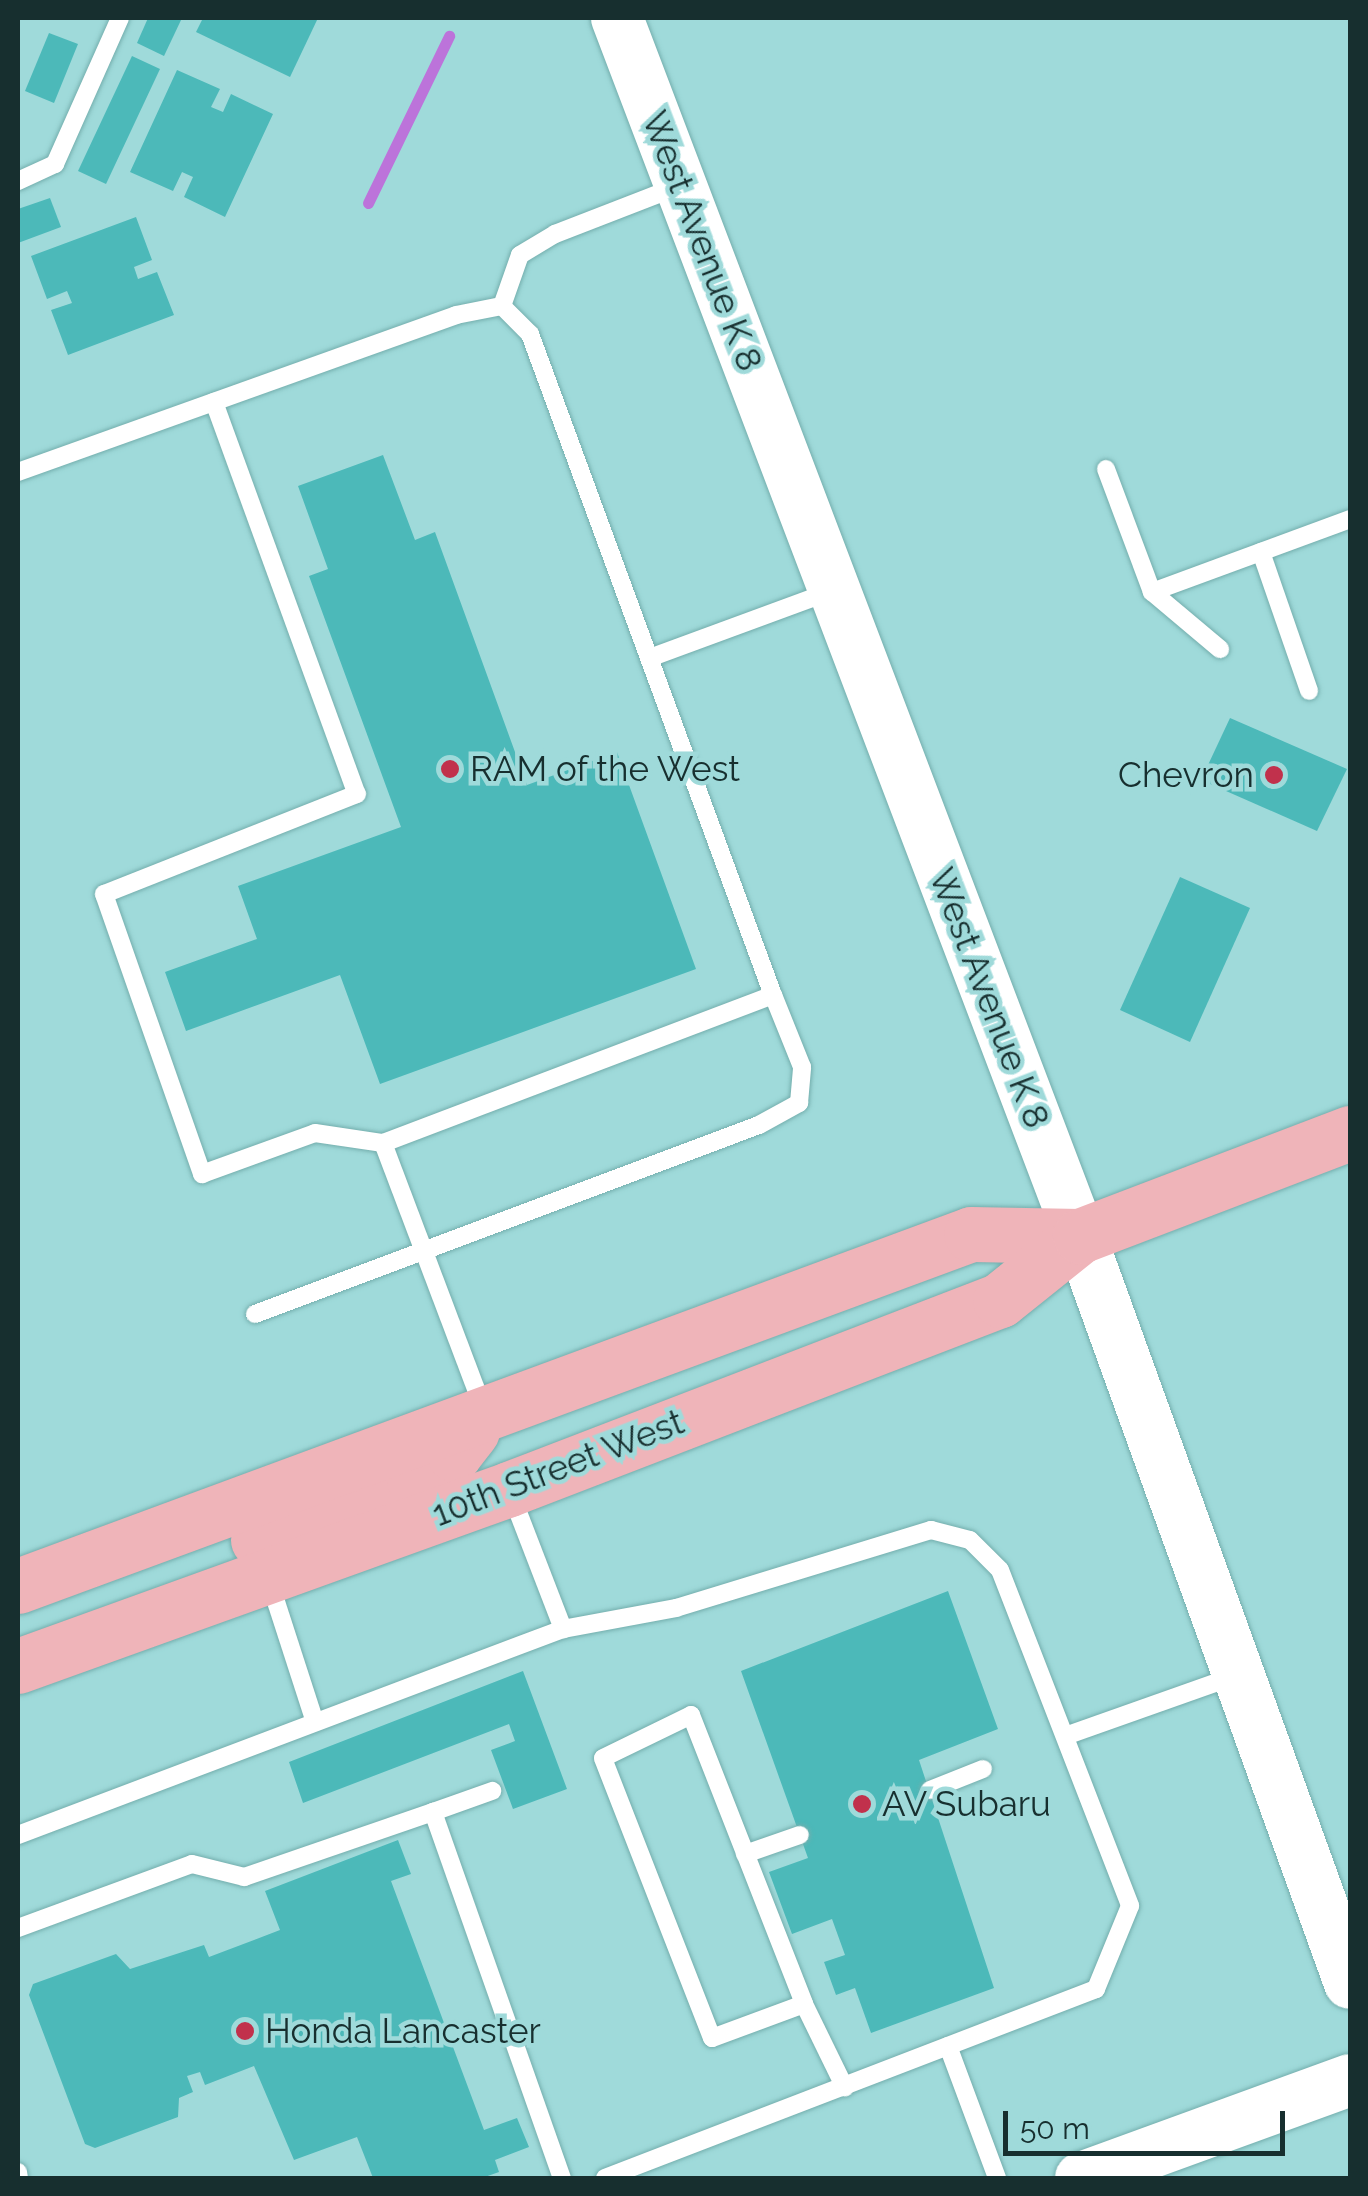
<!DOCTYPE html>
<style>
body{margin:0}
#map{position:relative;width:1368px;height:2196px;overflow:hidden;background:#9fdada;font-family:Raleway,sans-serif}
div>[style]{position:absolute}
.stream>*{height:11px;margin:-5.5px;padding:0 5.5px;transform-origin:5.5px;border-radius:5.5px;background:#bc73da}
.building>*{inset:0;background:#4cb9b9}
.roads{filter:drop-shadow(0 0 2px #74aead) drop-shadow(0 0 2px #74aead)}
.lane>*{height:18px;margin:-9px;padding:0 9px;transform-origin:9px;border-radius:9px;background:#fff}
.secondary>*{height:52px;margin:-26px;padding:0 26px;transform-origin:26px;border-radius:26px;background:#fff}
.primary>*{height:55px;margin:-27.5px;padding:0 27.5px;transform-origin:27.5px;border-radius:27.5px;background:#efb4b9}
.dots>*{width:28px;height:28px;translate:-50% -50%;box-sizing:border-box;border:5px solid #9fdada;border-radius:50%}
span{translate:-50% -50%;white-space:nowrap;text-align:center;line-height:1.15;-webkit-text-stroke:9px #9fdada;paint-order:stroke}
.street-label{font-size:35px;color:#172f2f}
.poi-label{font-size:35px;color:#172f2f}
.left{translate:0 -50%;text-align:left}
.right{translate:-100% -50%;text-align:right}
.frame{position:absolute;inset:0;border:20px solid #172f2f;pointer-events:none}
.scale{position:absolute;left:1003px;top:2111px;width:282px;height:45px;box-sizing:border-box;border:5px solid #172f2f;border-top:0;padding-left:12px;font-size:30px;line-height:35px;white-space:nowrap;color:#172f2f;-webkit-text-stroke:8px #9fdada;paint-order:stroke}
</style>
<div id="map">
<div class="stream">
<div style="left:368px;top:203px;width:186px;rotate:-64.1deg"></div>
</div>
<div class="building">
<div style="clip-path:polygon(148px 18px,182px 18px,164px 56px,137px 43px)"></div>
<div style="clip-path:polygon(203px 18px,318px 18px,290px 77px,196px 32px)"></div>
<div style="clip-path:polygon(49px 33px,78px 44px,54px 103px,25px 91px)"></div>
<div style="clip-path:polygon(132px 56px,160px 69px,106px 184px,78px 171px)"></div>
<div style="clip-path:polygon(177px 70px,220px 89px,211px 107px,223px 112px,231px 94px,273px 114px,225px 217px,184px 197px,193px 177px,182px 172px,173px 191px,130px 172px)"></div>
<div style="clip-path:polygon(50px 198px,61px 227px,18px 243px,18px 209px)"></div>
<div style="clip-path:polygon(136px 217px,152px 260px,134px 267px,138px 279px,157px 272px,174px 315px,68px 355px,51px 310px,72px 303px,67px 291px,47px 299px,31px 256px)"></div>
<div style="clip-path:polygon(383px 455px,415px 540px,435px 532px,527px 785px,617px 752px,696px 969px,380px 1084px,340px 975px,186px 1031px,165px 972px,257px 939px,238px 886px,401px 827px,309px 576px,328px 569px,298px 486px)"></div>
<div style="clip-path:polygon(1230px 718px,1347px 769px,1317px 831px,1201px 780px)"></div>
<div style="clip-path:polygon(1180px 877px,1250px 908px,1190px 1042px,1120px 1010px)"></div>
<div style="clip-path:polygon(948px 1591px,998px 1729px,919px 1760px,994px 1988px,871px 2033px,855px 1988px,836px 1995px,824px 1962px,845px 1955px,832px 1919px,792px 1934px,769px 1872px,808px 1858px,741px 1671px)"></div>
<div style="clip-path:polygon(523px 1671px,567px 1789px,513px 1809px,491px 1750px,515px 1741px,509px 1724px,303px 1803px,289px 1762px)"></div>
<div style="clip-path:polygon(398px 1840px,411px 1874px,391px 1881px,484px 2130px,517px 2118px,529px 2147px,495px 2160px,499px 2172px,482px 2178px,373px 2178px,357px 2137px,294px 2160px,254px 2066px,205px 2085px,200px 2072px,187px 2076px,193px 2092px,179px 2098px,178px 2117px,95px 2148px,85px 2144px,29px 1995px,33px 1984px,116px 1954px,130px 1969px,204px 1945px,209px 1957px,280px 1930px,265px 1891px)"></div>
</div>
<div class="roads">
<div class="lane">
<div style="left:18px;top:181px;width:41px;rotate:-24.7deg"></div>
<div style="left:55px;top:164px;width:160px;rotate:-66deg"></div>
<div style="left:502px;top:306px;width:54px;rotate:-70.6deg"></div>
<div style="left:520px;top:255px;width:41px;rotate:-31deg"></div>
<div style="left:555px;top:234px;width:130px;rotate:-21.2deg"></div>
<div style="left:214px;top:402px;width:417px;rotate:70deg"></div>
<div style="left:357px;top:794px;width:272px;rotate:158.4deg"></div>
<div style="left:104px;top:894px;width:297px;rotate:70.7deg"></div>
<div style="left:202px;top:1174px;width:120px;rotate:-19.9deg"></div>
<div style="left:315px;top:1133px;width:69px;rotate:8.4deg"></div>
<div style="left:1106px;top:469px;width:131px;rotate:69.5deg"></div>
<div style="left:1152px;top:592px;width:89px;rotate:40deg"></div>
<div style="left:18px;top:472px;width:465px;rotate:-19.7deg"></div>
<div style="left:456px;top:315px;width:47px;rotate:-11.1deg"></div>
<div style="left:502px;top:306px;width:40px;rotate:45deg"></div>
<div style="left:530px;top:334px;width:704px;rotate:69.82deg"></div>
<div style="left:773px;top:995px;width:417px;rotate:159.2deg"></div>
<div style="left:383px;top:1143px;width:283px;rotate:69.3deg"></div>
<div style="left:1261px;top:552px;width:147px;rotate:70.9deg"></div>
<div style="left:1152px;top:592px;width:211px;rotate:-20.2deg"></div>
<div style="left:652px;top:657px;width:189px;rotate:-20.2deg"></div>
<div style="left:255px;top:1314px;width:538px;rotate:-20.56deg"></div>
<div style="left:759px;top:1125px;width:46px;rotate:-28.8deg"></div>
<div style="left:799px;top:1103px;width:36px;rotate:-85deg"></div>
<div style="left:802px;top:1067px;width:78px;rotate:-111.9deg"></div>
<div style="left:511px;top:1494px;width:145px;rotate:68.9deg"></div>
<div style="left:269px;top:1580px;width:149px;rotate:72.1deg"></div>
<div style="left:1068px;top:1735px;width:179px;rotate:-19.5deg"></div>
<div style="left:930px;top:1790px;width:57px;rotate:-21.6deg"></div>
<div style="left:433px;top:1812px;width:63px;rotate:-19.6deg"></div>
<div style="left:18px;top:1835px;width:583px;rotate:-20.71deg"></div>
<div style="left:563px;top:1629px;width:115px;rotate:-10.5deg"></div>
<div style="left:676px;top:1608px;width:267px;rotate:-17deg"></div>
<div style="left:931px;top:1530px;width:40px;rotate:14.4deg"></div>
<div style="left:970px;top:1540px;width:42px;rotate:45deg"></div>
<div style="left:1000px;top:1570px;width:360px;rotate:68.8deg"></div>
<div style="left:1130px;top:1906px;width:90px;rotate:112.3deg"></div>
<div style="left:1096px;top:1989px;width:526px;rotate:158.95deg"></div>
<div style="left:745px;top:1854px;width:58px;rotate:-19.1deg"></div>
<div style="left:18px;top:1928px;width:185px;rotate:-20.2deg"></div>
<div style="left:192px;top:1864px;width:54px;rotate:14deg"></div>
<div style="left:244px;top:1877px;width:200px;rotate:-19deg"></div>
<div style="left:433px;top:1812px;width:388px;rotate:70.6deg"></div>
<div style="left:804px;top:2004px;width:98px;rotate:159.7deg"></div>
<div style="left:712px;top:2038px;width:300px;rotate:-111.3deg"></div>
<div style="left:603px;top:1758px;width:98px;rotate:-26deg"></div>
<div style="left:691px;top:1715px;width:310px;rotate:68.6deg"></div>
<div style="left:804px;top:2004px;width:93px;rotate:64deg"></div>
<div style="left:948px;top:2046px;width:141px;rotate:69.6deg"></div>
<div style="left:18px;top:2172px;width:6px;rotate:81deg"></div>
</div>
<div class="secondary">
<div style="left:617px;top:18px;width:1303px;rotate:69.19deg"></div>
<div style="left:1080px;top:1236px;width:794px;rotate:70.13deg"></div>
<div style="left:1081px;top:2178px;width:286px;rotate:-20deg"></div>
</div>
<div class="primary">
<div style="left:258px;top:1540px;width:167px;rotate:-21deg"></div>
<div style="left:414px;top:1480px;width:48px;rotate:-33deg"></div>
<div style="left:454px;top:1454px;width:29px;rotate:-52deg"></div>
<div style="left:18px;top:1586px;width:1016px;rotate:-20.27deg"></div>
<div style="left:971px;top:1234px;width:109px;rotate:1.1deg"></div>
<div style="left:18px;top:1666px;width:522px;rotate:-19.82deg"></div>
<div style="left:509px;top:1489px;width:526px;rotate:-21.05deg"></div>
<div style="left:1000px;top:1300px;width:102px;rotate:-38.7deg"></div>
<div style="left:1080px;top:1236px;width:289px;rotate:-20.9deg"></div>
</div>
</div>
<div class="dots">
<div style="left:450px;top:769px;background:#c1314c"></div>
<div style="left:1274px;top:775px;background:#c1314c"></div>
<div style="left:862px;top:1804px;background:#c1314c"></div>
<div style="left:245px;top:2031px;background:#c1314c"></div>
</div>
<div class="street-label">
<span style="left:702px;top:241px;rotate:69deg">West Avenue K 8</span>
<span style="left:989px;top:998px;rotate:69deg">West Avenue K 8</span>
<span style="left:558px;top:1468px;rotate:-21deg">10th Street West</span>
</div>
<div class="poi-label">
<span class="left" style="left:470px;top:769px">RAM of the West</span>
<span class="right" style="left:1254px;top:775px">Chevron</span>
<span class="left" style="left:882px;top:1804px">AV Subaru</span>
<span class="left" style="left:265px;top:2031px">Honda Lancaster</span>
</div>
<div class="frame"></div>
<div class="scale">50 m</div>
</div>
